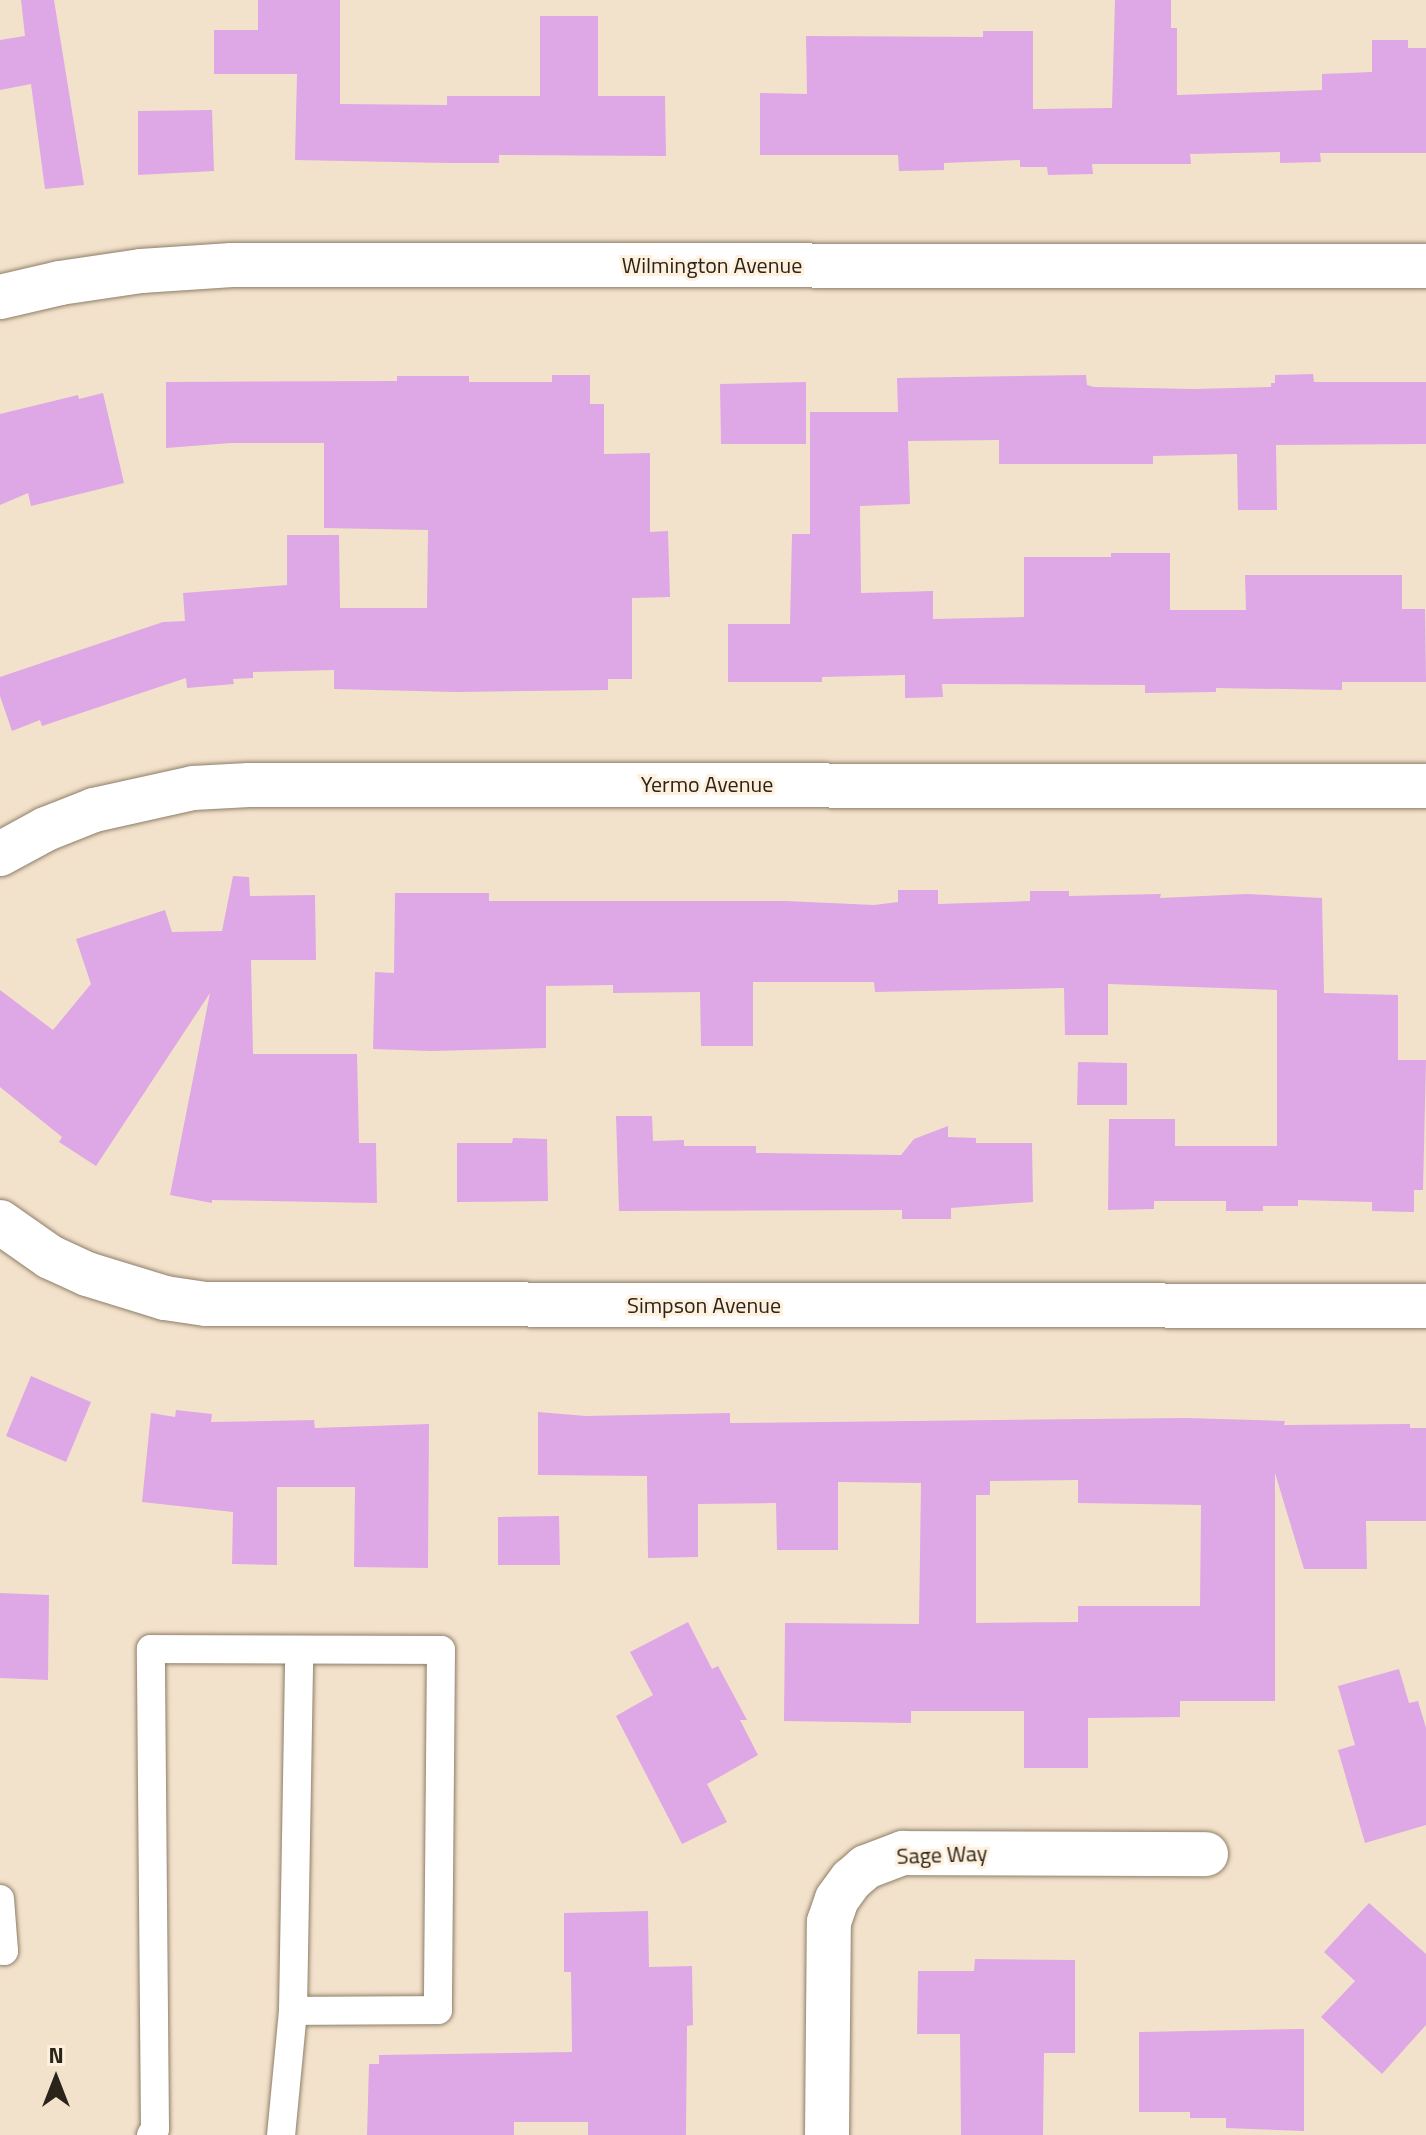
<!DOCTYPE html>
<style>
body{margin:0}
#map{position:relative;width:1426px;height:2135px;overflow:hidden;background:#f3e2cb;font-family:"Titillium Web",sans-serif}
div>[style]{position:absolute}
.building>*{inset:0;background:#dea7e5}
.roads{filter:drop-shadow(0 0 2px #8e7e69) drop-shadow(0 0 2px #8e7e69)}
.lane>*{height:28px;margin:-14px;padding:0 14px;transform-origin:14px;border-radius:14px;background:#fff}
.street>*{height:44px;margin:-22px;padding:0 22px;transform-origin:22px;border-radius:22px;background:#fff}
span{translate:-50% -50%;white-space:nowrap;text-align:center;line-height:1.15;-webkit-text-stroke:6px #fef0dd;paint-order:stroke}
.street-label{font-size:22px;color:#2a241b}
.north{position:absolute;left:16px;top:2039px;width:80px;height:80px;-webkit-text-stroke:6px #fef0dd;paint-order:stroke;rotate:0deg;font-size:22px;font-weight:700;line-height:32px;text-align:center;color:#2a241b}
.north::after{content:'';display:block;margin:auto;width:28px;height:36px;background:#2a241b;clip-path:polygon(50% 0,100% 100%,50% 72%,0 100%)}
</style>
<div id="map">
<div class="building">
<div style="clip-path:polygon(21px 0,54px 0,84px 185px,45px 189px,31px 84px,0 90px,0 40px,25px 36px)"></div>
<div style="clip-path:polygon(258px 0,340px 0,340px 104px,447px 105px,447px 96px,540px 96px,540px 16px,598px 16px,598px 96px,665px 96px,666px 156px,499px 155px,499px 163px,448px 163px,295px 160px,297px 74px,214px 74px,214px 30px,258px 30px)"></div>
<div style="clip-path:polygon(1115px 0,1171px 0,1171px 28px,1177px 28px,1177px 95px,1322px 90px,1322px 74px,1372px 72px,1372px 40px,1408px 40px,1408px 48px,1426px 48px,1426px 153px,1320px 153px,1321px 162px,1280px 163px,1280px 152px,1190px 154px,1191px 164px,1092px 164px,1093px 174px,1048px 175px,1047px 167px,1020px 167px,1020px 160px,944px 163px,944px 170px,899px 171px,898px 155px,760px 155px,760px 93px,807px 94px,806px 36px,983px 37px,983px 31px,1033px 31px,1033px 109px,1112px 108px)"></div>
<div style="clip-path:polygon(212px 110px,214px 171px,138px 175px,138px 111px)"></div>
<div style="clip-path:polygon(1313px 374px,1314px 382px,1426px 382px,1426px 444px,1276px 445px,1277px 510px,1238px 510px,1237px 454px,1153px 456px,1153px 464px,999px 464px,999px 440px,908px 441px,910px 504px,860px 506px,861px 593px,933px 591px,933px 619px,1024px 617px,1024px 557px,1111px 557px,1111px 553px,1170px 553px,1170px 610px,1246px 610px,1245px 575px,1402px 575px,1402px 609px,1425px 609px,1426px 682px,1342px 682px,1342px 690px,1216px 688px,1216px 692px,1145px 693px,1145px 685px,942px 684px,943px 697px,905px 698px,905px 675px,822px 677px,822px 682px,728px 682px,728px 624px,790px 624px,792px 534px,810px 534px,810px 412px,898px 412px,897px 378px,1086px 375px,1087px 385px,1094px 387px,1194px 389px,1271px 387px,1271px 383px,1275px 383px,1275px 375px)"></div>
<div style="clip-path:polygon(552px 375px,590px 375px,590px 404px,604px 404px,604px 454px,650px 453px,650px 532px,668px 531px,670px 597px,632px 598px,632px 679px,608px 679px,608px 690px,456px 692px,334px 689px,334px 670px,253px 672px,253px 678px,233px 679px,234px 684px,187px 688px,186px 678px,42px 726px,40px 720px,12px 731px,0 696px,0 677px,163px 622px,185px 621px,183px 593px,287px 585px,287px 535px,339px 535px,340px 608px,427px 608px,428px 530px,324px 528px,324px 443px,231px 443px,166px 448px,166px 382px,397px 381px,397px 376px,469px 376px,469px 382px,552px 382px)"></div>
<div style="clip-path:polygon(806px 382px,806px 444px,721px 444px,720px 384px)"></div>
<div style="clip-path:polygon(103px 393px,124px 483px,31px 506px,28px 493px,0 505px,0 414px,78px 395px,79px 399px)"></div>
<div style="clip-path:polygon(233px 876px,249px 877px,250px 896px,315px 895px,316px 960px,251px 960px,253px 1054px,357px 1054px,359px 1143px,376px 1143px,377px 1203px,212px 1200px,212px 1203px,170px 1195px,210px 993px,96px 1166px,59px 1142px,62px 1137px,0 1087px,0 990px,53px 1030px,91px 984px,76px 939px,165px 910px,172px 932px,222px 931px)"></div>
<div style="clip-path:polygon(898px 890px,938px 890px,938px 904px,1030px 901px,1030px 891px,1069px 891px,1069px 896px,1161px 894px,1160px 898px,1247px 894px,1322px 898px,1324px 993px,1398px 995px,1398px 1060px,1426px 1060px,1423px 1190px,1414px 1190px,1414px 1212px,1372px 1211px,1372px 1202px,1298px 1200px,1298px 1206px,1263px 1206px,1263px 1211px,1226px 1211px,1226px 1201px,1154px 1201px,1154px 1209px,1108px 1210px,1109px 1119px,1175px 1119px,1175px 1146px,1277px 1146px,1277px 990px,1108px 984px,1108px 1035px,1065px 1035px,1064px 988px,875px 992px,874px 982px,753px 982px,753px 1046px,701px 1046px,700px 992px,613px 993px,613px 985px,546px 986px,546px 1048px,431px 1051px,373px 1049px,375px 972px,394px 973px,395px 893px,489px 893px,489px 901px,786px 901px,874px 905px,898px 902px)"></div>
<div style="clip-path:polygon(1078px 1062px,1127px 1063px,1127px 1105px,1077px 1105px)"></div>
<div style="clip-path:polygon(616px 1116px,652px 1116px,653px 1141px,684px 1140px,684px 1146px,756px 1146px,756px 1153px,901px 1155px,914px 1139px,948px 1126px,948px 1137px,976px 1138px,976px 1143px,1032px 1143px,1033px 1202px,951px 1208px,951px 1219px,902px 1219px,902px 1210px,619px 1211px)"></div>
<div style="clip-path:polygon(513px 1138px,547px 1139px,548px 1201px,457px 1202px,457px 1143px,512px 1143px)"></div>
<div style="clip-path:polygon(31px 1376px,91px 1402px,66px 1462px,6px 1436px)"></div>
<div style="clip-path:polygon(176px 1410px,212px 1414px,211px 1422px,314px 1420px,315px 1428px,429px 1424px,428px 1568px,354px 1567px,355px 1487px,277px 1487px,277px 1565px,232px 1564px,233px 1512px,142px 1502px,151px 1413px,175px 1417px)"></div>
<div style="clip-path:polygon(evenodd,538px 1412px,586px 1416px,730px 1413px,730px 1423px,1186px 1418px,1285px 1421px,1284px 1425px,1410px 1424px,1410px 1428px,1426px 1428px,1426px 1521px,1366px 1521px,1367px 1569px,1304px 1569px,1275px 1473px,1275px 1701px,1180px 1701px,1180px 1717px,1088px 1718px,1088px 1768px,1024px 1768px,1024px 1711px,911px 1711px,911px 1723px,784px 1721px,785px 1623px,919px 1624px,921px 1483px,838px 1482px,838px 1550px,777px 1550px,776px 1503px,698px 1504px,698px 1557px,648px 1558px,647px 1476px,538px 1475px,538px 1412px,1078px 1480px,1078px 1503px,1201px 1505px,1200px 1606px,1078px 1606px,1078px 1622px,976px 1623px,976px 1495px,990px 1495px,990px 1481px,1078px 1480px)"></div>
<div style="clip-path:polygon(559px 1516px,560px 1565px,498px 1565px,498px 1517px)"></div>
<div style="clip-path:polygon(0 1593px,49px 1595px,48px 1680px,0 1678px)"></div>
<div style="clip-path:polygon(688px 1622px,712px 1669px,718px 1666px,747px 1720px,740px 1720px,758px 1755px,707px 1784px,727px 1822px,682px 1844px,616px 1716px,653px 1695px,630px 1652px)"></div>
<div style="clip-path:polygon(1399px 1669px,1409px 1703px,1418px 1701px,1426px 1728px,1426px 1825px,1365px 1843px,1338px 1750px,1355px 1745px,1338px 1686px)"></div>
<div style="clip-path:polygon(1369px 1903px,1426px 1954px,1426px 2025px,1382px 2074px,1321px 2017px,1355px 1981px,1324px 1952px)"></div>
<div style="clip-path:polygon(648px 1911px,649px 1967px,692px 1966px,693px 2025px,687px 2026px,686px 2135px,588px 2135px,588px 2122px,514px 2122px,514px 2135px,367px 2135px,369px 2064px,379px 2064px,379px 2055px,572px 2052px,571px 1972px,564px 1972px,564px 1913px)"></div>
<div style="clip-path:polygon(975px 1959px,1075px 1960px,1075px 2053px,1044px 2053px,1043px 2135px,961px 2135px,960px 2034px,917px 2034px,918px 1971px,974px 1971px)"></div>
<div style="clip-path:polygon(1304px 2029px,1304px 2131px,1226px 2128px,1226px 2118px,1190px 2118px,1190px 2112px,1139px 2112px,1139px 2032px)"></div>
</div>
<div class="roads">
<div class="lane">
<div style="left:0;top:1899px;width:52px;rotate:85.6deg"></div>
<div style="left:4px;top:1951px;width:6px;rotate:-135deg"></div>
<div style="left:293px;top:2011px;width:361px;rotate:-89deg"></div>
<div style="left:151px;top:2135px;width:7px;rotate:-56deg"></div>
<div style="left:155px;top:2129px;width:480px;rotate:-90.5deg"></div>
<div style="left:151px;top:1649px;width:290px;rotate:0.2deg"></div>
<div style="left:441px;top:1650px;width:360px;rotate:90.5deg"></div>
<div style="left:438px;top:2010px;width:145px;rotate:179.6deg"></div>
<div style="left:293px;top:2011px;width:125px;rotate:95.5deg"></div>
</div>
<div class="street">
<div style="left:0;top:297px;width:62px;rotate:-13.1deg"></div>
<div style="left:60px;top:283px;width:82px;rotate:-8.4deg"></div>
<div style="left:141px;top:271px;width:91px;rotate:-3.8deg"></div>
<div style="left:232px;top:265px;width:1194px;rotate:0.05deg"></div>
<div style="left:0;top:854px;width:52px;rotate:-28.5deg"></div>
<div style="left:46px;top:829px;width:52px;rotate:-21.6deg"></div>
<div style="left:94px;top:810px;width:101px;rotate:-12.5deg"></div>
<div style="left:193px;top:788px;width:56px;rotate:-3.1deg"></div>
<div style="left:249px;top:785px;width:1177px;rotate:0.05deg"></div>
<div style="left:0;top:1222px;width:61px;rotate:35deg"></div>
<div style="left:50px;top:1257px;width:41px;rotate:24.7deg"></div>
<div style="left:87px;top:1274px;width:82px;rotate:17.1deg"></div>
<div style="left:165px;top:1298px;width:41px;rotate:8.3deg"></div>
<div style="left:206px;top:1304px;width:1220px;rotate:0.09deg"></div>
<div style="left:827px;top:2135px;width:213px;rotate:-89.5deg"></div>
<div style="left:829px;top:1922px;width:24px;rotate:-71deg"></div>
<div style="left:837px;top:1899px;width:24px;rotate:-54deg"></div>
<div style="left:851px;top:1880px;width:20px;rotate:-41deg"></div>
<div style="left:866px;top:1867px;width:40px;rotate:-21deg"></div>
<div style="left:903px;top:1853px;width:303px;rotate:0.2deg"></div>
</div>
</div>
<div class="street-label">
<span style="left:712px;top:266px">Wilmington Avenue</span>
<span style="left:707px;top:785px">Yermo Avenue</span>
<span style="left:704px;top:1306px">Simpson Avenue</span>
<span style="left:942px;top:1855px;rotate:-2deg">Sage Way</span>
</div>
<div class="north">N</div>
</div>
